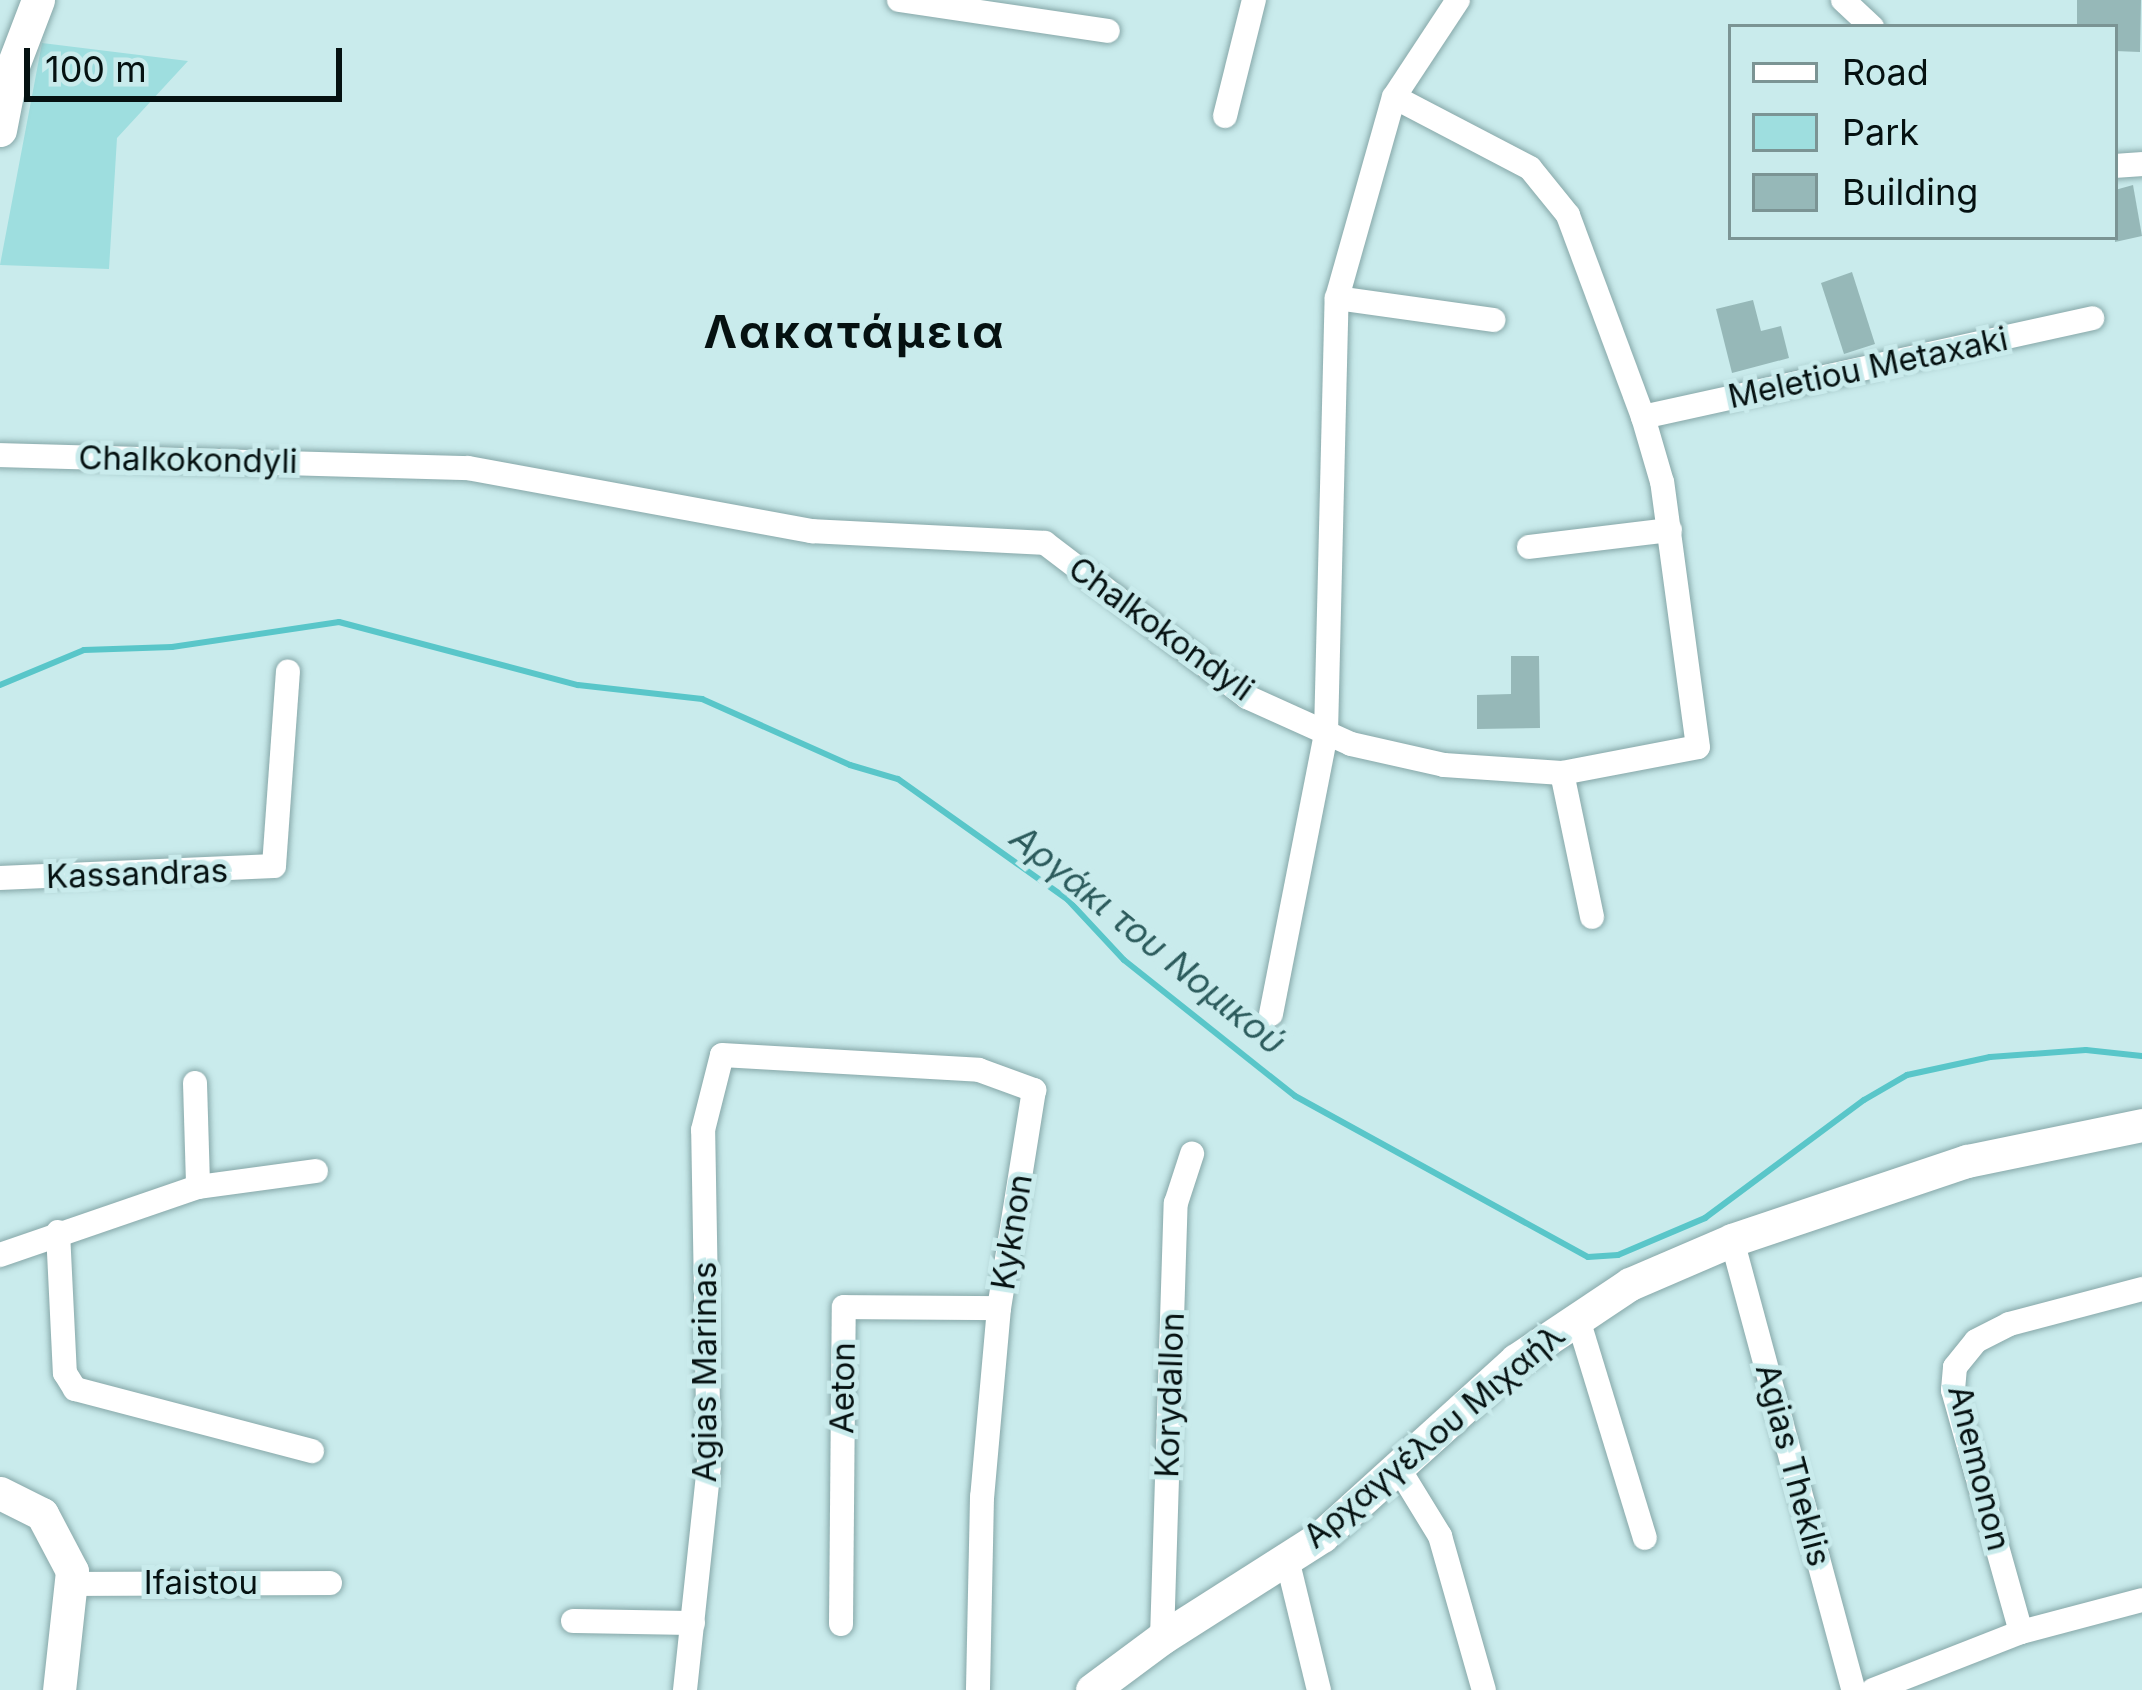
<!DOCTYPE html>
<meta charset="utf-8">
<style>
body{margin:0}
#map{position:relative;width:2142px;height:1690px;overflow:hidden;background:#c9ebec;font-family:Inter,sans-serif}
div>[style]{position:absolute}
.green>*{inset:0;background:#9ededf}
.stream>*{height:6px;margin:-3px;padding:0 3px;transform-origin:3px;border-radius:3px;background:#59c6c9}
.building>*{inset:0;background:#96b8b8}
.roads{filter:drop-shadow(0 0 3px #86a7a8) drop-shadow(0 0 3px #86a7a8)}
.street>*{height:24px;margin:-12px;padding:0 12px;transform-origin:12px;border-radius:12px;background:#fff}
.secondary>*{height:33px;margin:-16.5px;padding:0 16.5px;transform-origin:16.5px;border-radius:16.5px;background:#fff}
span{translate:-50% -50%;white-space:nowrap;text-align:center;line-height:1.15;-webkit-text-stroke:10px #c9ebec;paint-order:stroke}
.street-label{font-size:33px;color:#051111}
.water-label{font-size:36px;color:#2c5b5c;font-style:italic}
.district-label{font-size:45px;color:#051111;font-weight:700;letter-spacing:3px}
.legend{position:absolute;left:1728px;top:24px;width:390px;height:216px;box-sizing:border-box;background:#c9ebec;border:3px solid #7b9494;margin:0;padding:15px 21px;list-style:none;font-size:36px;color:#051111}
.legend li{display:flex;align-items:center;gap:24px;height:60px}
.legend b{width:60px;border:3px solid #7b9494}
.scale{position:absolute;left:24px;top:48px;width:318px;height:54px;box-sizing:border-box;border:6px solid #051111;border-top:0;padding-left:15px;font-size:36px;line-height:42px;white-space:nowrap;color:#051111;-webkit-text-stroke:9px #c9ebec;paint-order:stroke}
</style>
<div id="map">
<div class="green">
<div style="clip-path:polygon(42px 43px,188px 61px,117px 138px,109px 269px,0 265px)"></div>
</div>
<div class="stream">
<div style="left:0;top:685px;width:91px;rotate:-22.6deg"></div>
<div style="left:84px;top:650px;width:88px;rotate:-2deg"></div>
<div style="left:172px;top:647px;width:169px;rotate:-8.5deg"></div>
<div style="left:339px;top:622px;width:247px;rotate:14.8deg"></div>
<div style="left:578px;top:685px;width:125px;rotate:6.4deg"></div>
<div style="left:702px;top:699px;width:162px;rotate:24deg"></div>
<div style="left:850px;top:765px;width:50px;rotate:16.3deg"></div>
<div style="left:898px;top:779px;width:209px;rotate:35.4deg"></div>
<div style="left:1068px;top:900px;width:82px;rotate:47deg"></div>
<div style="left:1124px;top:960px;width:218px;rotate:38.5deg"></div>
<div style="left:1295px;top:1096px;width:334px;rotate:28.8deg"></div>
<div style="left:1588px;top:1257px;width:30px;rotate:-4deg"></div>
<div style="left:1618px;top:1255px;width:95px;rotate:-23deg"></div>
<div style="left:1705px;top:1218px;width:198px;rotate:-36.6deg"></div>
<div style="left:1864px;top:1100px;width:50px;rotate:-30.2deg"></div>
<div style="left:1907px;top:1075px;width:85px;rotate:-12.2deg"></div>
<div style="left:1990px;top:1057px;width:96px;rotate:-4.2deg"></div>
<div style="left:2086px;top:1050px;width:56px;rotate:6.1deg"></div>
</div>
<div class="building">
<div style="clip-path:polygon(2077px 0,2141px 0,2140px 52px,2115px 51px,2115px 27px,2077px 27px)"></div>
<div style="clip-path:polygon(2133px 185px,2142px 236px,2115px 242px,2115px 190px)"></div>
<div style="clip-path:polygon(1852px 272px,1875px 344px,1844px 354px,1821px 283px)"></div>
<div style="clip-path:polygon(1753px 300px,1761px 331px,1781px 326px,1789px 358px,1732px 373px,1716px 309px)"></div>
<div style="clip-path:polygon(1511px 656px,1539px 656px,1540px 728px,1477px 729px,1477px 695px,1511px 694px)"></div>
</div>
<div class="roads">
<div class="street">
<div style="left:899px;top:0;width:211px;rotate:8.4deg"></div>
<div style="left:1843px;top:0;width:40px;rotate:43deg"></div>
<div style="left:1225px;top:116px;width:120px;rotate:-76deg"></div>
<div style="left:2115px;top:166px;width:27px;rotate:-4deg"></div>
<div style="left:1337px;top:298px;width:158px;rotate:8deg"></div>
<div style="left:1643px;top:417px;width:460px;rotate:-12.4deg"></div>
<div style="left:0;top:455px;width:468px;rotate:1.6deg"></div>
<div style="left:468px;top:468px;width:350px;rotate:10.4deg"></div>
<div style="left:812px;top:531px;width:233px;rotate:2.9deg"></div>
<div style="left:1045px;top:543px;width:254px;rotate:37.3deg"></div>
<div style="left:1247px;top:697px;width:114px;rotate:24.3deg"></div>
<div style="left:1351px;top:744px;width:95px;rotate:12.7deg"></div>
<div style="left:1444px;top:765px;width:118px;rotate:3.9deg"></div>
<div style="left:1562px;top:773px;width:138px;rotate:-10.8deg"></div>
<div style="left:1698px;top:747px;width:267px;rotate:-97.7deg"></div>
<div style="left:1662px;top:482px;width:68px;rotate:-106.3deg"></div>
<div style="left:1643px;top:417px;width:215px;rotate:-110.4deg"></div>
<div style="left:1568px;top:215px;width:60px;rotate:-129deg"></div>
<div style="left:1530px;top:168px;width:153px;rotate:-152.4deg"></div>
<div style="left:1529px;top:547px;width:142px;rotate:-6.9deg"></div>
<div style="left:1562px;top:773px;width:147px;rotate:78.2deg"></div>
<div style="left:0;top:878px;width:274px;rotate:-2.5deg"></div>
<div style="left:274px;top:866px;width:195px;rotate:-85.9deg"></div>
<div style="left:1271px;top:1014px;width:286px;rotate:-78.9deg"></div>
<div style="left:1326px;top:733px;width:435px;rotate:-88.6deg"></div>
<div style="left:1337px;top:298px;width:209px;rotate:-74.2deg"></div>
<div style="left:1394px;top:97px;width:116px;rotate:-56.6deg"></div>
<div style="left:195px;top:1083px;width:104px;rotate:88.3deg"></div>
<div style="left:58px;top:1232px;width:141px;rotate:87.2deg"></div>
<div style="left:65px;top:1373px;width:19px;rotate:58deg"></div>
<div style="left:75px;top:1389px;width:245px;rotate:14.7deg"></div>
<div style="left:1732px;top:1240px;width:466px;rotate:74.9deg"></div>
<div style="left:0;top:1255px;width:209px;rotate:-19deg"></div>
<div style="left:198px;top:1187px;width:119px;rotate:-7.7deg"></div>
<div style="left:1577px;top:1316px;width:232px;rotate:73deg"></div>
<div style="left:1399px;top:1469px;width:79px;rotate:58.5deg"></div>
<div style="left:1440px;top:1536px;width:160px;rotate:74.1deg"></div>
<div style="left:1287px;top:1559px;width:135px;rotate:76.3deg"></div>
<div style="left:71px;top:1584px;width:259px;rotate:-0.2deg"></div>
<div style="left:573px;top:1621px;width:120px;rotate:1deg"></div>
<div style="left:841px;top:1624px;width:317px;rotate:-89.5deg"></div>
<div style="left:844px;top:1307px;width:155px;rotate:0.4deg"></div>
<div style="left:2021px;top:1632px;width:251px;rotate:-105.7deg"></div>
<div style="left:1953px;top:1390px;width:23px;rotate:-85deg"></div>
<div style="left:1955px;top:1367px;width:33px;rotate:-51deg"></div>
<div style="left:1976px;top:1341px;width:37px;rotate:-27deg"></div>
<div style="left:2009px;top:1324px;width:138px;rotate:-14.7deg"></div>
<div style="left:1162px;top:1638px;width:435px;rotate:-88.2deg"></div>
<div style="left:1176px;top:1203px;width:52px;rotate:-71.9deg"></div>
<div style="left:685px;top:1690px;width:225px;rotate:-83.9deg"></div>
<div style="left:709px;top:1466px;width:336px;rotate:-91deg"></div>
<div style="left:703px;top:1130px;width:77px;rotate:-75.8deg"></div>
<div style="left:722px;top:1055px;width:257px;rotate:3.3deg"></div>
<div style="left:979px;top:1070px;width:59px;rotate:20deg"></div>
<div style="left:1034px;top:1090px;width:221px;rotate:99.1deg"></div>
<div style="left:999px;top:1308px;width:190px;rotate:95.1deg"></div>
<div style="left:982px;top:1497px;width:193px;rotate:91.2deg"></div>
<div style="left:1873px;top:1690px;width:159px;rotate:-21.4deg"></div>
<div style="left:2021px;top:1632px;width:125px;rotate:-14.8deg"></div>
</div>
<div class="secondary">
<div style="left:0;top:130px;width:63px;rotate:-79deg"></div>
<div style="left:12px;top:68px;width:73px;rotate:-69.1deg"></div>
<div style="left:0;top:1493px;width:47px;rotate:26.6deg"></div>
<div style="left:42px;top:1514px;width:64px;rotate:62.2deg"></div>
<div style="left:72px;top:1571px;width:120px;rotate:96.2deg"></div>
<div style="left:1092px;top:1690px;width:87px;rotate:-36.6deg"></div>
<div style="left:1162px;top:1638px;width:190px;rotate:-32.5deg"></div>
<div style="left:1322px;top:1536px;width:262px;rotate:-42.2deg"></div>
<div style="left:1516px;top:1360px;width:137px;rotate:-33.7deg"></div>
<div style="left:1630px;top:1284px;width:111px;rotate:-23.3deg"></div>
<div style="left:1732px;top:1240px;width:248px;rotate:-18.6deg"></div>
<div style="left:1967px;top:1161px;width:179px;rotate:-11.6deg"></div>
</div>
</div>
<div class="street-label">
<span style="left:1868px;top:368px;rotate:-12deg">Meletiou Metaxaki</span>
<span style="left:188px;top:460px;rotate:1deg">Chalkokondyli</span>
<span style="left:1161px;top:629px;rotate:36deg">Chalkokondyli</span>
<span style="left:137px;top:874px;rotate:-2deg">Kassandras</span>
<span style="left:1012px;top:1232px;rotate:-81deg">Kyknon</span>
<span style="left:705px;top:1372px;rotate:-90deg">Agias Marinas</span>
<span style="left:843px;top:1388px;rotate:-89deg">Aeton</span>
<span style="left:1170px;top:1395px;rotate:-88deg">Korydallon</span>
<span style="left:1434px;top:1436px;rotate:-40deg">Αρχαγγέλου Μιχαήλ</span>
<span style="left:1793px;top:1465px;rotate:75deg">Agias Theklis</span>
<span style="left:1979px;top:1468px;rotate:76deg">Anemonon</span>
<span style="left:201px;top:1583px">Ifaistou</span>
</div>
<div class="water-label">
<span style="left:1148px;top:940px;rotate:39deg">Αργάκι του Νομικού</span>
</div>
<div class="district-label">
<span style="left:855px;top:332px">Λακατάμεια</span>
</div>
<ul class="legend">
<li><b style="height:15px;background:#fff"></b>Road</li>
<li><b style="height:33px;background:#9ededf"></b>Park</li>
<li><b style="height:33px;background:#96b8b8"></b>Building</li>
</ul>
<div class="scale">100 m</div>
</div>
